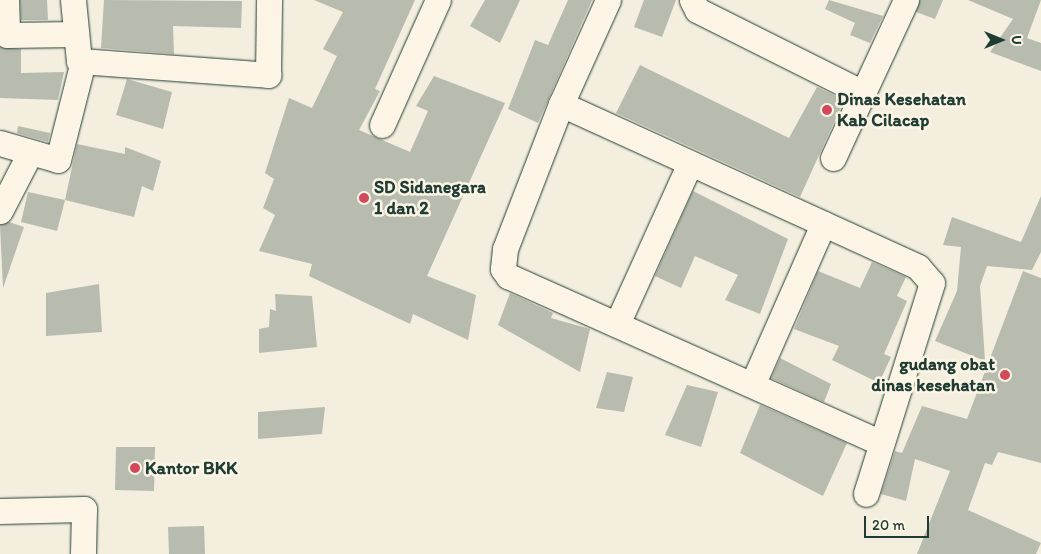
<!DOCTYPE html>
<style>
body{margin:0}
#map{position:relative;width:1041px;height:554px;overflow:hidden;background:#f3eede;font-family:Itim,sans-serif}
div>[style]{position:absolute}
.building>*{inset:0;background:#b8bcae}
.roads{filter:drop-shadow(0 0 1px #1f3d34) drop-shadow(0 0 1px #1f3d34)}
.street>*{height:25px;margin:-12.5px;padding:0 12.5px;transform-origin:12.5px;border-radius:12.5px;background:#fcf5e5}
.dots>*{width:14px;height:14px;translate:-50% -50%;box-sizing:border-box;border:2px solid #fcf5e5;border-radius:50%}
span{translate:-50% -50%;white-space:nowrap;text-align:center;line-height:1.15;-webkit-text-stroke:5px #fcf5e5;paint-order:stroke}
.poi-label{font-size:18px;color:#1f3d34;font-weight:700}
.left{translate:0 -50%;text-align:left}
.right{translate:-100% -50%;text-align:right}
.north{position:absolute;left:976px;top:15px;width:50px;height:50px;-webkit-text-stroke:4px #fcf5e5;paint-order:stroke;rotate:90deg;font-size:14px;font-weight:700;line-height:20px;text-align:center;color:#1f3d34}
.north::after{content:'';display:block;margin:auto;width:18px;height:22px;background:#1f3d34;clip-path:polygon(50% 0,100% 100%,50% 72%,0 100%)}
.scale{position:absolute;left:864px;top:516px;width:65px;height:22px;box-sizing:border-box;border:2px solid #1f3d34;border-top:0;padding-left:6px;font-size:15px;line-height:18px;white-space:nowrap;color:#1f3d34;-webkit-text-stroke:4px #fcf5e5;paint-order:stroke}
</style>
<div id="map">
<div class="building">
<div style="clip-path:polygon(20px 0,47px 0,48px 20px,21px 20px)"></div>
<div style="clip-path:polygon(104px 0,242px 1px,241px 28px,173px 26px,174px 54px,101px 48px)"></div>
<div style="clip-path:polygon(314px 0,415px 0,375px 89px,380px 91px,359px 130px,410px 152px,428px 111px,416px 106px,434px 76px,505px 103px,427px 276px,476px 295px,468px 340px,413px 314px,410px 324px,309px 276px,312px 264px,259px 251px,275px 215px,263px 208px,274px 179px,265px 173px,289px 98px,312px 108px,337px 56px,323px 49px,343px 12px)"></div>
<div style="clip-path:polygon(485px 0,520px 0,500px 43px,470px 26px)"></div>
<div style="clip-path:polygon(568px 0,592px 0,538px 123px,508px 109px,535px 40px,548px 45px)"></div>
<div style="clip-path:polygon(644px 0,676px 0,662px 37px,634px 27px)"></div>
<div style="clip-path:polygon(829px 0,883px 16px,870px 43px,850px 35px,855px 23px,825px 9px)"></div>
<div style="clip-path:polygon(920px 0,943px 0,935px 19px,916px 12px)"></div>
<div style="clip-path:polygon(968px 0,1041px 0,1027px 38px,1041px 43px,1041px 71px,990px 52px,1013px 19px)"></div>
<div style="clip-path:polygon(0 47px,21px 49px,21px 73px,64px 72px,58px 100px,0 98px)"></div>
<div style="clip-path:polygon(640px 65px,789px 138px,817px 87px,844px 100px,800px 197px,616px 113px)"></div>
<div style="clip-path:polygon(127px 79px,172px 92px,163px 129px,116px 115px)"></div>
<div style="clip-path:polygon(18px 126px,50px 133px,48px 142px,17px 133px)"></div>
<div style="clip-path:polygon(77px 144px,125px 154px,125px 147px,161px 161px,153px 191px,142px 186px,134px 217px,65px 200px)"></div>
<div style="clip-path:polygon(693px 191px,788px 239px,760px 314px,725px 300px,738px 275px,695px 256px,681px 288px,655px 276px)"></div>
<div style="clip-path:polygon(28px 192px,65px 200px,57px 231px,21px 222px)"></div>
<div style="clip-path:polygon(1041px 196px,1041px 252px,1032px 270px,987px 266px,980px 286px,985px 361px,935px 341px,957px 291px,961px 247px,943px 245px,952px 217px,1021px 242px)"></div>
<div style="clip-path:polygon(9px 222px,24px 227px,3px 288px,0 225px)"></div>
<div style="clip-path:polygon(872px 262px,906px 277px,897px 296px,907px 301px,884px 354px,891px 357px,879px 383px,832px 360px,839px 346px,794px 329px,818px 271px,860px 288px)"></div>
<div style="clip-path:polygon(1023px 271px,1041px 278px,1041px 463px,998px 452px,992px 465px,985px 463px,968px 510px,1041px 543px,1036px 554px,917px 554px,950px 471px,915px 459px,906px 501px,881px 494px,895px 451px,902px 453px,922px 406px,967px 419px)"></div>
<div style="clip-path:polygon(99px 284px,102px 332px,46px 336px,46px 293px)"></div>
<div style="clip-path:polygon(510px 293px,553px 313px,551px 318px,590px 329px,580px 372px,498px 325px)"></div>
<div style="clip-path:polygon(275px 294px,312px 296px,317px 347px,259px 353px,259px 329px,269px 327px,270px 309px,276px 311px)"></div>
<div style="clip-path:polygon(780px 358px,831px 384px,824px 402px,771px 378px)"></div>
<div style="clip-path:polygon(607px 372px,633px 377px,624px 412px,596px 408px)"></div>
<div style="clip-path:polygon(687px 385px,718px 392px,701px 447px,665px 435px)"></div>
<div style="clip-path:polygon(760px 405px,847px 443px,823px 496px,740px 453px)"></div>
<div style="clip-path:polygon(325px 407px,322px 434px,258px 439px,258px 412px)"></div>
<div style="clip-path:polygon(116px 447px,155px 447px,154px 491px,115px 490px)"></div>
<div style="clip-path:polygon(204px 526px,205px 554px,169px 554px,168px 527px)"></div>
</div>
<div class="roads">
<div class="street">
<div style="left:6px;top:0;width:35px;rotate:88deg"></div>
<div style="left:7px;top:35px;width:69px;rotate:-0.8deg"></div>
<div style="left:73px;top:0;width:61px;rotate:84.4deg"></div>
<div style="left:79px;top:61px;width:190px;rotate:4.2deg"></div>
<div style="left:268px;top:75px;width:75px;rotate:-89.2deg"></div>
<div style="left:608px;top:0;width:114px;rotate:114.3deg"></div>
<div style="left:561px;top:104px;width:392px;rotate:24.5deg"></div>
<div style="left:918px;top:267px;width:21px;rotate:49deg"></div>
<div style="left:932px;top:283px;width:221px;rotate:107.4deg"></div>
<div style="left:692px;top:0;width:11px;rotate:63deg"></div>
<div style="left:697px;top:10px;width:186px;rotate:26.6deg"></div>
<div style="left:561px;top:104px;width:155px;rotate:111.1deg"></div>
<div style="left:505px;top:249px;width:20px;rotate:96deg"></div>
<div style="left:503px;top:269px;width:9px;rotate:54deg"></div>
<div style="left:508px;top:276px;width:406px;rotate:24.1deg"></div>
<div style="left:382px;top:125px;width:137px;rotate:-65.9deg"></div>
<div style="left:0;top:143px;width:60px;rotate:16.3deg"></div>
<div style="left:58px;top:160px;width:102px;rotate:-75.8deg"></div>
<div style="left:833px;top:158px;width:174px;rotate:-65.2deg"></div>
<div style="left:0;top:211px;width:65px;rotate:-62.7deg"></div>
<div style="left:617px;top:324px;width:175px;rotate:-65.6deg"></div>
<div style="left:753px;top:383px;width:174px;rotate:-66.2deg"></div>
<div style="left:0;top:511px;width:84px;rotate:-1.4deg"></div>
<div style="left:84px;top:509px;width:45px;rotate:91.3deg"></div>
</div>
</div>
<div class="dots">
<div style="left:827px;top:110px;background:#d1495b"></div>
<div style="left:364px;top:198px;background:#d1495b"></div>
<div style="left:1005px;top:375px;background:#d1495b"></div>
<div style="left:135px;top:468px;background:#d1495b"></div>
</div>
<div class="poi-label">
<span class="left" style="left:837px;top:110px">Dinas Kesehatan<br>Kab Cilacap</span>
<span class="left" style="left:374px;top:198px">SD Sidanegara<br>1 dan 2</span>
<span class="right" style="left:995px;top:375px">gudang obat<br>dinas kesehatan</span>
<span class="left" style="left:145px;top:468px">Kantor BKK</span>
</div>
<div class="north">U</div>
<div class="scale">20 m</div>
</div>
